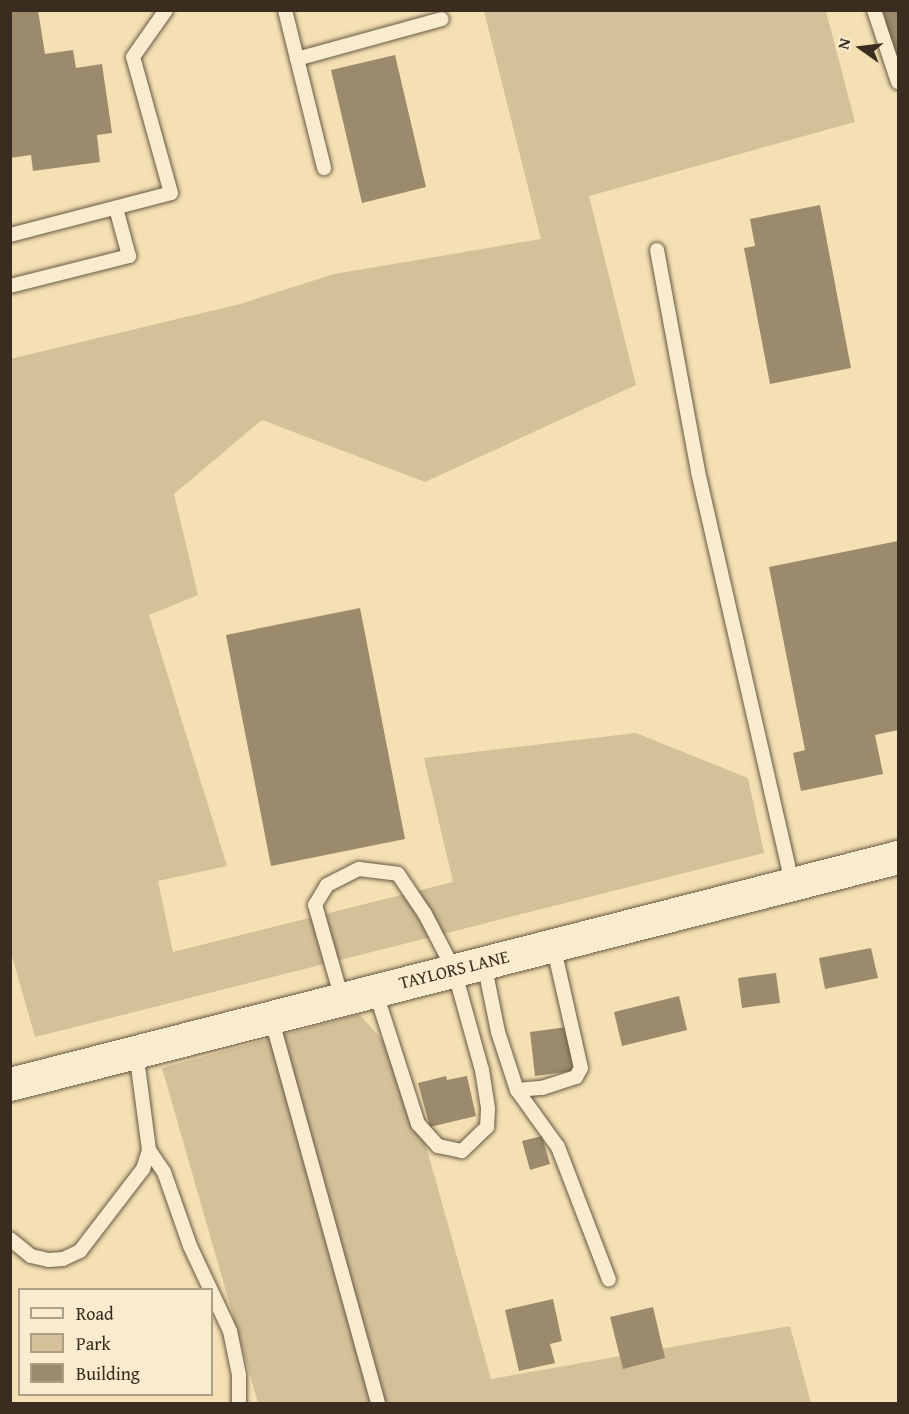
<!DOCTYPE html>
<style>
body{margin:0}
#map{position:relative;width:909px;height:1414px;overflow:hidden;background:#f4e0b3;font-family:"Gentium Book Plus",serif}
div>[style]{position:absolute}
.green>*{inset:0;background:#d4c19a}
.building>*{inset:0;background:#9b8a6b}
.roads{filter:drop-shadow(0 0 2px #685943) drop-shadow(0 0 2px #685943)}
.lane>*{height:14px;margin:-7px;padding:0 7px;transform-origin:7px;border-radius:7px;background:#f8ebce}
.secondary>*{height:33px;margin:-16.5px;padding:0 16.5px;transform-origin:16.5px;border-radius:16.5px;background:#f8ebce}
span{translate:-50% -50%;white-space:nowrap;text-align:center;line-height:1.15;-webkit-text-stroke:5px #f8ebce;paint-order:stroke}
.street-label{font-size:18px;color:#3a2c1e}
.frame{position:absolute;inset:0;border:12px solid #3a2c1e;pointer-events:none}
.legend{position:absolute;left:18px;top:1288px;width:195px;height:108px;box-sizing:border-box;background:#f8ebce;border:2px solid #ac9f88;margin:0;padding:8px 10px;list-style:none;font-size:18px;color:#3a2c1e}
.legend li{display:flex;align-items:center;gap:12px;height:30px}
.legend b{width:30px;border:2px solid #ac9f88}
.north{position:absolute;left:831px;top:18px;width:60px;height:60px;-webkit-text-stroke:4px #f8ebce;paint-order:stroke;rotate:284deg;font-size:16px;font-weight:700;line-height:24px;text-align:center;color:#3a2c1e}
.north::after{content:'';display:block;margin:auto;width:21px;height:27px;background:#3a2c1e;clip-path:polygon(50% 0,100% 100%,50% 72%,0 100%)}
</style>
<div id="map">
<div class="green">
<div style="clip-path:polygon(484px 11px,826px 11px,855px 122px,589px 196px,636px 385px,425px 482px,262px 420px,174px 494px,198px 595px,149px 615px,227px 866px,158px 881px,173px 952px,453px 882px,424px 758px,636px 733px,748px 778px,764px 853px,35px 1037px,10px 949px,10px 359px,240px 304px,334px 274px,541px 239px)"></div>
<div style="clip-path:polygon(359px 1014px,403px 1063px,491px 1379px,790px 1326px,811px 1403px,258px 1403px,162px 1068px)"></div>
</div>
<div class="building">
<div style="clip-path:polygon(10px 10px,38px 10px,45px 54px,73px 50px,76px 68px,102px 64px,112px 133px,97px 135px,100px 162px,33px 171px,31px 155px,10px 158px)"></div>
<div style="clip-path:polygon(883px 10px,898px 10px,898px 66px,896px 66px)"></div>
<div style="clip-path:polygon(395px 55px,426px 187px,362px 203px,331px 70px)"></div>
<div style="clip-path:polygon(820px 205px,851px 368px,770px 384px,744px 248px,755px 246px,750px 219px)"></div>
<div style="clip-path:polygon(898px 541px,898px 730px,875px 735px,883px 774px,801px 791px,793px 753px,805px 750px,769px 567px)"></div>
<div style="clip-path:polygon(360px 608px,405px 839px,271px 866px,226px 635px)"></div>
<div style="clip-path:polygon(871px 948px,878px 978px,825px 989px,819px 958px)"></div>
<div style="clip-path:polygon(776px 973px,780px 1003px,742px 1008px,738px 978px)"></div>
<div style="clip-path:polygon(679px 996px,687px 1030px,622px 1046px,614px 1012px)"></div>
<div style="clip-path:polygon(567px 1027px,573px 1071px,535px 1076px,530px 1032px)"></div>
<div style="clip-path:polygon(446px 1076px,447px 1080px,467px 1076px,476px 1116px,430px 1127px,418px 1083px)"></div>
<div style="clip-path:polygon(542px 1136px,550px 1164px,530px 1170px,522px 1141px)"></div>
<div style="clip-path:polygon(553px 1299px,562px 1341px,550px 1344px,555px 1363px,519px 1371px,505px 1310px)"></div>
<div style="clip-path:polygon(653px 1307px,665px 1358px,623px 1369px,610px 1317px)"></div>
</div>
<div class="roads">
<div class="lane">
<div style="left:285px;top:10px;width:163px;rotate:76.1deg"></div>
<div style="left:874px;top:10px;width:76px;rotate:71.6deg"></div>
<div style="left:297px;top:59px;width:150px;rotate:-15.4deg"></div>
<div style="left:10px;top:235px;width:166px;rotate:-14.6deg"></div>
<div style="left:171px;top:193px;width:141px;rotate:-105.6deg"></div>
<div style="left:133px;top:57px;width:57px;rotate:-54.9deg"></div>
<div style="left:657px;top:250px;width:226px;rotate:79.5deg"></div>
<div style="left:698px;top:472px;width:423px;rotate:77.1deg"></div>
<div style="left:10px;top:286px;width:123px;rotate:-14.1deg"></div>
<div style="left:129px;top:256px;width:50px;rotate:-105.2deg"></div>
<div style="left:484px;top:963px;width:70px;rotate:78.5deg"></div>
<div style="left:498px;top:1032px;width:61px;rotate:71.9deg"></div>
<div style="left:517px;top:1090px;width:70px;rotate:54.3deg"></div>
<div style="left:558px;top:1147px;width:142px;rotate:69deg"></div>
<div style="left:342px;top:999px;width:98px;rotate:-106deg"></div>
<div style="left:315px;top:905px;width:23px;rotate:-59deg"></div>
<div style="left:327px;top:885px;width:36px;rotate:-27deg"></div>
<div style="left:359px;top:869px;width:39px;rotate:7deg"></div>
<div style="left:398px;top:874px;width:48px;rotate:56deg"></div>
<div style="left:425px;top:914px;width:63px;rotate:62.6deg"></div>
<div style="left:454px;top:970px;width:104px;rotate:74.4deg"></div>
<div style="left:482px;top:1070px;width:39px;rotate:81deg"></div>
<div style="left:488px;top:1109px;width:18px;rotate:93deg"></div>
<div style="left:487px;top:1127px;width:35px;rotate:136deg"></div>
<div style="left:462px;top:1151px;width:25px;rotate:-168deg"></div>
<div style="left:438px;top:1146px;width:30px;rotate:-132deg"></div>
<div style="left:418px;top:1124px;width:141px;rotate:-107.8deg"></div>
<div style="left:271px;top:1017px;width:402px;rotate:74.5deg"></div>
<div style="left:517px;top:1090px;width:25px;rotate:-5deg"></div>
<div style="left:542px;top:1088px;width:36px;rotate:-18deg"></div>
<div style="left:576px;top:1077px;width:10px;rotate:-61deg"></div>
<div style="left:581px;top:1068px;width:126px;rotate:-102.8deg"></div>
<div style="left:149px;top:1150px;width:27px;rotate:56deg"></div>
<div style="left:164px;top:1172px;width:78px;rotate:70.6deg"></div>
<div style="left:190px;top:1246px;width:94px;rotate:64.8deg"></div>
<div style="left:230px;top:1331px;width:45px;rotate:78.4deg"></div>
<div style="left:239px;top:1375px;width:29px;rotate:90deg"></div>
<div style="left:10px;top:1239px;width:27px;rotate:39deg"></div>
<div style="left:31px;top:1256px;width:18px;rotate:13deg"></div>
<div style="left:49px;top:1260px;width:14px;rotate:-4deg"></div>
<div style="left:63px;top:1259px;width:19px;rotate:-25deg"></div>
<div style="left:80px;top:1251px;width:103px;rotate:-52.5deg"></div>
<div style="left:143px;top:1169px;width:20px;rotate:-72deg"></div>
<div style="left:149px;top:1150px;width:100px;rotate:-97.5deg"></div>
</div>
<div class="secondary">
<div style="left:10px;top:1084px;width:917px;rotate:-14.34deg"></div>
</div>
</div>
<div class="street-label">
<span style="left:454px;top:970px;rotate:-14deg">TAYLORS LANE</span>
</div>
<div class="frame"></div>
<ul class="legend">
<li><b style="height:8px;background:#f8ebce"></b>Road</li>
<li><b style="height:16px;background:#d4c19a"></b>Park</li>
<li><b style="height:16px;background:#9b8a6b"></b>Building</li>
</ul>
<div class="north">N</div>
</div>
